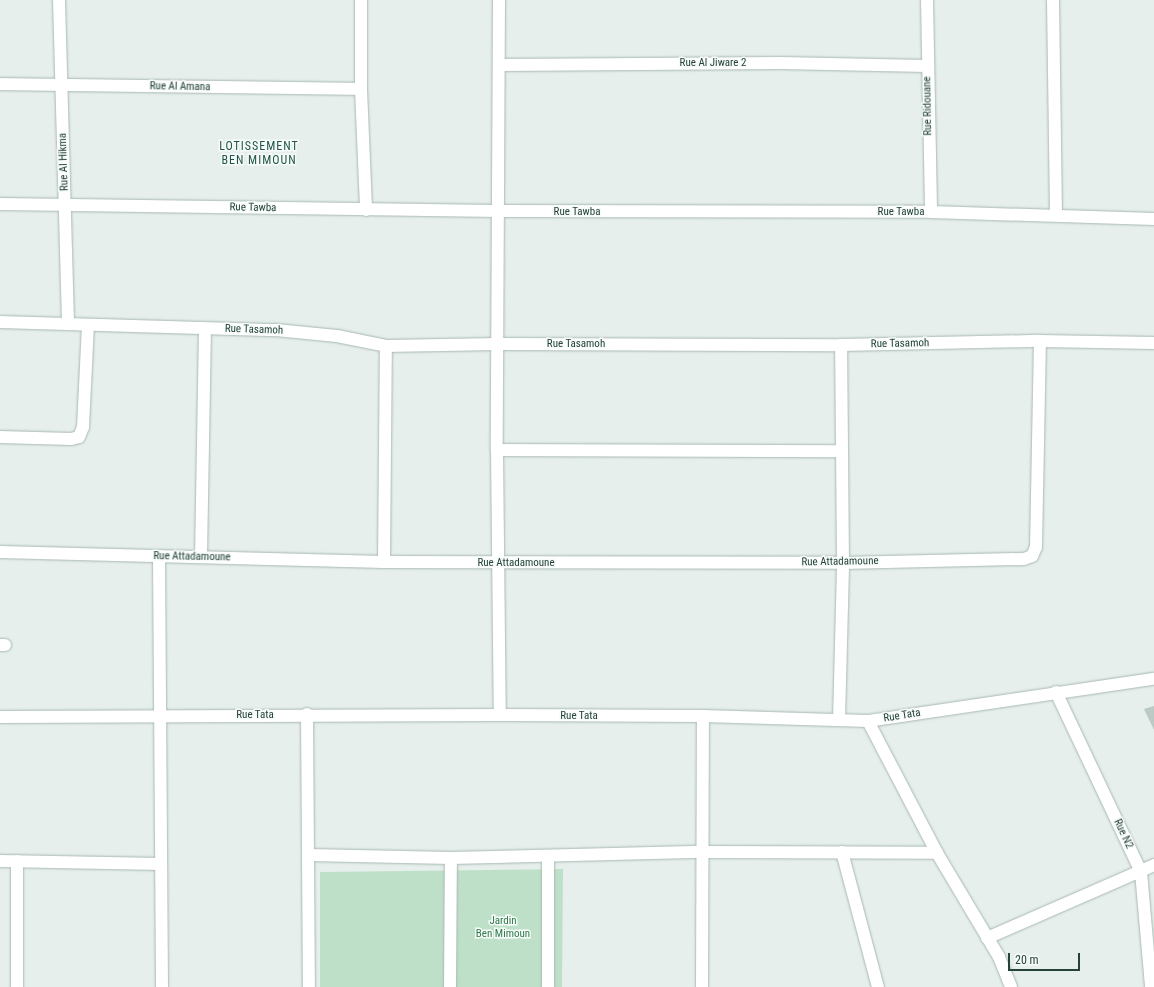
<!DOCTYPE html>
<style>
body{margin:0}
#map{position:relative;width:1154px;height:987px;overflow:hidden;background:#e6efeb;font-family:"Roboto Condensed",sans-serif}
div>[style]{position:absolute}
.green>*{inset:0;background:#bfe0c8}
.building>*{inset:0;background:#bbcac4}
.roads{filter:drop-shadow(0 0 1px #a8b8b2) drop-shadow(0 0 1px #a8b8b2)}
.minor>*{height:12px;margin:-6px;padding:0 6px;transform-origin:6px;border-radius:6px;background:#fff}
span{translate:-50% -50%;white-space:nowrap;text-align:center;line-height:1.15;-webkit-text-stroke:3px #f7fbf9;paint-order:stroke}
.street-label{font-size:11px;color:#24423a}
.park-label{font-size:11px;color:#2d7a4b}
.neighbourhood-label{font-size:12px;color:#1f5548;letter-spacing:1px}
.scale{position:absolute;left:1008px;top:953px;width:72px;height:18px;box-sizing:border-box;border:2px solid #24423a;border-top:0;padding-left:5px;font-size:12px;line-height:14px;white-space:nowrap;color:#24423a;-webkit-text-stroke:3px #f7fbf9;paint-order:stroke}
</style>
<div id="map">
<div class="green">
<div style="clip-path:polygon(563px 869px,562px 987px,320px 987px,320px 872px)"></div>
</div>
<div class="building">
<div style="clip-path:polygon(1154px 706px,1154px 730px,1144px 709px)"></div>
</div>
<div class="roads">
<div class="minor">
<div style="left:59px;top:0;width:324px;rotate:88.4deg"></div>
<div style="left:361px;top:0;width:89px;rotate:90deg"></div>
<div style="left:361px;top:89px;width:121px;rotate:87.6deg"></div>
<div style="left:499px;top:0;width:450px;rotate:90.3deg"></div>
<div style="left:497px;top:450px;width:265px;rotate:89.4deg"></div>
<div style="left:927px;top:0;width:212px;rotate:88.9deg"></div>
<div style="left:1053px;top:0;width:215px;rotate:89.2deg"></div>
<div style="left:499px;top:65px;width:281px;rotate:-0.4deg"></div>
<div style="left:780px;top:63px;width:147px;rotate:1.2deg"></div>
<div style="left:0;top:84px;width:361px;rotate:0.8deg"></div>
<div style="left:0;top:204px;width:498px;rotate:0.8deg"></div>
<div style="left:498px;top:211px;width:433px;rotate:0.1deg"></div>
<div style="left:931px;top:212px;width:223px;rotate:1.8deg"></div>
<div style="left:0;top:322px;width:276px;rotate:1.7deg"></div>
<div style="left:276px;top:330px;width:61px;rotate:5.6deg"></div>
<div style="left:337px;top:336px;width:50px;rotate:11.5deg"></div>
<div style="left:386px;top:346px;width:112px;rotate:-1deg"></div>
<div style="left:498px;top:344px;width:343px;rotate:0.2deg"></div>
<div style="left:841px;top:345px;width:199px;rotate:-1.2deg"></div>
<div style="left:1040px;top:341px;width:114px;rotate:1deg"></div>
<div style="left:0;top:437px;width:71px;rotate:1.6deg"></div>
<div style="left:71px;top:439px;width:8px;rotate:-14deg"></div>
<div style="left:79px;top:437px;width:11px;rotate:-68deg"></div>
<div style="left:83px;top:427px;width:102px;rotate:-87.2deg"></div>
<div style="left:497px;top:450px;width:344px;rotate:0.2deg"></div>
<div style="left:0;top:552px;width:384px;rotate:1.5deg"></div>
<div style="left:384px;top:562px;width:459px;rotate:0.1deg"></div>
<div style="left:843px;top:563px;width:181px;rotate:-1.3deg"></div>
<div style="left:1024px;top:559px;width:9px;rotate:-21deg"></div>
<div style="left:1032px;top:556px;width:10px;rotate:-66deg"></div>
<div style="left:1036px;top:547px;width:206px;rotate:-88.9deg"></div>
<div style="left:159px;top:556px;width:431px;rotate:89.6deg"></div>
<div style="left:201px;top:557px;width:228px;rotate:-89deg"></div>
<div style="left:384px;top:562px;width:216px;rotate:-89.5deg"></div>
<div style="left:0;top:645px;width:5px"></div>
<div style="left:1056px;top:692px;width:199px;rotate:64.7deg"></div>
<div style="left:1141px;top:872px;width:115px;rotate:85deg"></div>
<div style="left:307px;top:714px;width:273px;rotate:89.6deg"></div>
<div style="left:0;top:717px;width:500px;rotate:-0.23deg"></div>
<div style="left:500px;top:715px;width:203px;rotate:0.3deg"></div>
<div style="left:703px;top:716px;width:165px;rotate:1.7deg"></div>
<div style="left:868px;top:721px;width:289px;rotate:-8.4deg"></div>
<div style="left:839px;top:720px;width:157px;rotate:-88.5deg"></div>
<div style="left:843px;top:563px;width:218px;rotate:-90.5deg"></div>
<div style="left:868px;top:721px;width:149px;rotate:62.4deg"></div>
<div style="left:937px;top:853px;width:121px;rotate:59.2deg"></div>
<div style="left:999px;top:957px;width:32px;rotate:68deg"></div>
<div style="left:842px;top:852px;width:140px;rotate:75.1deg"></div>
<div style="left:308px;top:855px;width:143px;rotate:1.2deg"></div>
<div style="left:451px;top:858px;width:251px;rotate:-1.4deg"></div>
<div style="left:702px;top:852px;width:235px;rotate:0.2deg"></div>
<div style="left:548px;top:856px;width:131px;rotate:90deg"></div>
<div style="left:0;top:861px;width:161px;rotate:1.1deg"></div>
<div style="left:987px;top:938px;width:182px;rotate:-23.6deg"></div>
<div style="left:17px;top:987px;width:126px;rotate:-90deg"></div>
<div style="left:450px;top:987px;width:129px;rotate:-89.6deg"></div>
<div style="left:702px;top:987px;width:271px;rotate:-89.8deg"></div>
</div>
</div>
<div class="street-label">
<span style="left:713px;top:63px">Rue Al Jiware 2</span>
<span style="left:180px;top:87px;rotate:1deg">Rue Al Amana</span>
<span style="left:928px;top:106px;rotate:-91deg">Rue Ridouane</span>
<span style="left:64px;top:162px;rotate:-92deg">Rue Al Hikma</span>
<span style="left:253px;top:208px;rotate:1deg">Rue Tawba</span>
<span style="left:577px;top:212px">Rue Tawba</span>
<span style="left:901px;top:212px">Rue Tawba</span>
<span style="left:254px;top:330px;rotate:2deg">Rue Tasamoh</span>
<span style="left:576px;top:344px">Rue Tasamoh</span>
<span style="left:900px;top:344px;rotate:-1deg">Rue Tasamoh</span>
<span style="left:192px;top:557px;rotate:1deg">Rue Attadamoune</span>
<span style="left:840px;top:562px;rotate:-1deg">Rue Attadamoune</span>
<span style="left:516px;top:563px">Rue Attadamoune</span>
<span style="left:255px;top:715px">Rue Tata</span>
<span style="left:579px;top:716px">Rue Tata</span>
<span style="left:902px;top:716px;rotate:-9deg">Rue Tata</span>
<span style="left:1123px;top:834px;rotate:65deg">Rue N2</span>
</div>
<div class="park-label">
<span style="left:503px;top:928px">Jardin<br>Ben Mimoun</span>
</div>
<div class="neighbourhood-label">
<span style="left:259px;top:154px">LOTISSEMENT<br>BEN MIMOUN</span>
</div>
<div class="scale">20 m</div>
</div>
